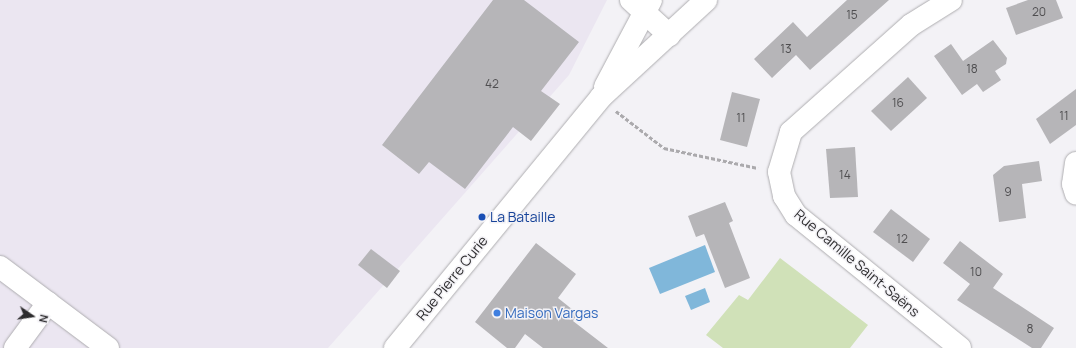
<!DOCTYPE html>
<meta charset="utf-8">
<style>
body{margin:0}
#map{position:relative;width:1076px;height:348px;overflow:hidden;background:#f3f2f6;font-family:Manrope,sans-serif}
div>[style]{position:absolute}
.built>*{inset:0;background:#ebe6f1}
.green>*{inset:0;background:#d0e1b8}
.water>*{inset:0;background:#80b7da}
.building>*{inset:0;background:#b6b5b8}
.path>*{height:2.5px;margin-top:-1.25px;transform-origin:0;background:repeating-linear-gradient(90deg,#abaaad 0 4px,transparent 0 6px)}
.roads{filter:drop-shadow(0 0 1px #aeadb0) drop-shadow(0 0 1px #aeadb0)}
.minor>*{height:22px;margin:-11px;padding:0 11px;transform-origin:11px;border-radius:11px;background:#fff}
.dots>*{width:11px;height:11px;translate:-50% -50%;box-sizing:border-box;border:2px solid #f3f2f6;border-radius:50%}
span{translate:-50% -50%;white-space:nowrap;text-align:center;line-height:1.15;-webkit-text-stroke:3px #f3f2f6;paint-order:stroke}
.number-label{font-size:12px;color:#4f4e50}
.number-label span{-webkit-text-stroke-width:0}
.transit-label{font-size:14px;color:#164399}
.left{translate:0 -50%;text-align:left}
.street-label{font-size:14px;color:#2d2c2e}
.shop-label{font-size:14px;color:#366cbe}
.north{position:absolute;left:12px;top:296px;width:40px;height:40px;-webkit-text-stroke:3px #f3f2f6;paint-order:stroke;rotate:103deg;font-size:11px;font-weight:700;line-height:16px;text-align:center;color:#2d2c2e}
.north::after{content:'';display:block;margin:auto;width:14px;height:18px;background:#2d2c2e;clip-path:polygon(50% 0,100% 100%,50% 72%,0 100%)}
</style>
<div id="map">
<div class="built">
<div style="clip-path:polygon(0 0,607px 0,569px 75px,328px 348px,0 348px)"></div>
</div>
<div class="green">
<div style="clip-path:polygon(780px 258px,868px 325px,850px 348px,723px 348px,706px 335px,739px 295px,748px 300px)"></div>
</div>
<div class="water">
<div style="clip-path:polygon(705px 245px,715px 272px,660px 294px,649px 268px)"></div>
<div style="clip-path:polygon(705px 288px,710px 302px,691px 310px,685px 296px)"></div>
</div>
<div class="building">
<div style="clip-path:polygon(493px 0,524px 0,579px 42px,541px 91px,560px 104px,531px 141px,513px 127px,465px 189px,429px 162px,419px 174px,382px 145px)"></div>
<div style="clip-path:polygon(847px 0,889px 0,810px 70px,796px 55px,772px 78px,754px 59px,793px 22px,807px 37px)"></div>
<div style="clip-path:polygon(1028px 0,1056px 0,1063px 18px,1016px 35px,1006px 8px)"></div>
<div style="clip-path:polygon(993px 40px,1007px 58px,1006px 64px,995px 71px,1001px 80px,983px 92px,977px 84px,962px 95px,934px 56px,951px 44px,963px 61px)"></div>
<div style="clip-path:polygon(908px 77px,927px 98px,891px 131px,871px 111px)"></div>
<div style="clip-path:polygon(1076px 89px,1076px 125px,1050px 144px,1036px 119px)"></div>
<div style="clip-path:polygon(732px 92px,760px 99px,747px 147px,720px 140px)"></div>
<div style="clip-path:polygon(855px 147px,858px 197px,830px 198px,826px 149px)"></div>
<div style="clip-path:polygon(1039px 161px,1042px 181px,1022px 184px,1026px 218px,999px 222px,993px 175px,1004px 166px)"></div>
<div style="clip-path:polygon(725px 202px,733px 221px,729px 223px,750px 278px,725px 288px,704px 234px,696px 237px,688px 216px)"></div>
<div style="clip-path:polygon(891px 209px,930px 239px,913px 262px,873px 232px)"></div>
<div style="clip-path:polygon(960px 241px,1003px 274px,993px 288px,1054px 328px,1041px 348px,1032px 348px,957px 300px,970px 284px,943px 263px)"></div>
<div style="clip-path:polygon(536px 243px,576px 274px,558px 298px,578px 314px,573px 321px,608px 348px,543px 348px,525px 334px,515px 348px,507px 348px,475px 322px)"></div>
<div style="clip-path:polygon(371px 249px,400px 271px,387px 288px,358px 265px)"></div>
</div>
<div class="path">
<div style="left:616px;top:111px;width:61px;rotate:37.6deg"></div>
<div style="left:664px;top:148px;width:96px;rotate:12deg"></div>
</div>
<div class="roads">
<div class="minor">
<div style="left:631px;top:0;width:52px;rotate:42.6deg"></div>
<div style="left:951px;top:0;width:47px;rotate:148deg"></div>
<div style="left:911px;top:25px;width:161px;rotate:138.3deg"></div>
<div style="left:791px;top:132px;width:42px;rotate:106.7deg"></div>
<div style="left:779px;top:172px;width:25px;rotate:78deg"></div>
<div style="left:784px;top:196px;width:22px;rotate:58deg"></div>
<div style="left:796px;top:215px;width:211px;rotate:39deg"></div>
<div style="left:605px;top:87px;width:98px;rotate:-62.1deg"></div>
<div style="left:1076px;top:163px;width:21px;rotate:98deg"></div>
<div style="left:1073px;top:184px;width:10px;rotate:73deg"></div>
<div style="left:0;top:267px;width:135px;rotate:36.9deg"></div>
<div style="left:15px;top:348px;width:56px;rotate:-53.7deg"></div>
<div style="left:395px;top:348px;width:325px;rotate:-50.6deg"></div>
<div style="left:601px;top:97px;width:143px;rotate:-42.7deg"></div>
</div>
</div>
<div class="dots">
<div style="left:482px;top:217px;background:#1a4fb4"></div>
<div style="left:497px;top:313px;background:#3f7fe0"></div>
</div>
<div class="number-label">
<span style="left:1039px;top:12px">20</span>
<span style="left:852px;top:15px">15</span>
<span style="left:786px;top:49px">13</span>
<span style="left:972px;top:69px">18</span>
<span style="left:492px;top:84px">42</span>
<span style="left:898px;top:103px">16</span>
<span style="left:1064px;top:116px">11</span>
<span style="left:741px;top:118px">11</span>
<span style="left:845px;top:175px">14</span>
<span style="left:1008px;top:192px">9</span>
<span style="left:902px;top:239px">12</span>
<span style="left:976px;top:272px">10</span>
<span style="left:1030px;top:329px">8</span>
</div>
<div class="transit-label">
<span class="left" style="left:490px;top:217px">La Bataille</span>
</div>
<div class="street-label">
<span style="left:857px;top:263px;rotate:40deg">Rue Camille Saint-Saëns</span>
<span style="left:452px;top:278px;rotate:-51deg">Rue Pierre Curie</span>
</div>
<div class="shop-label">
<span class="left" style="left:505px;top:313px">Maison Vargas</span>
</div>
<div class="north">N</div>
</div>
